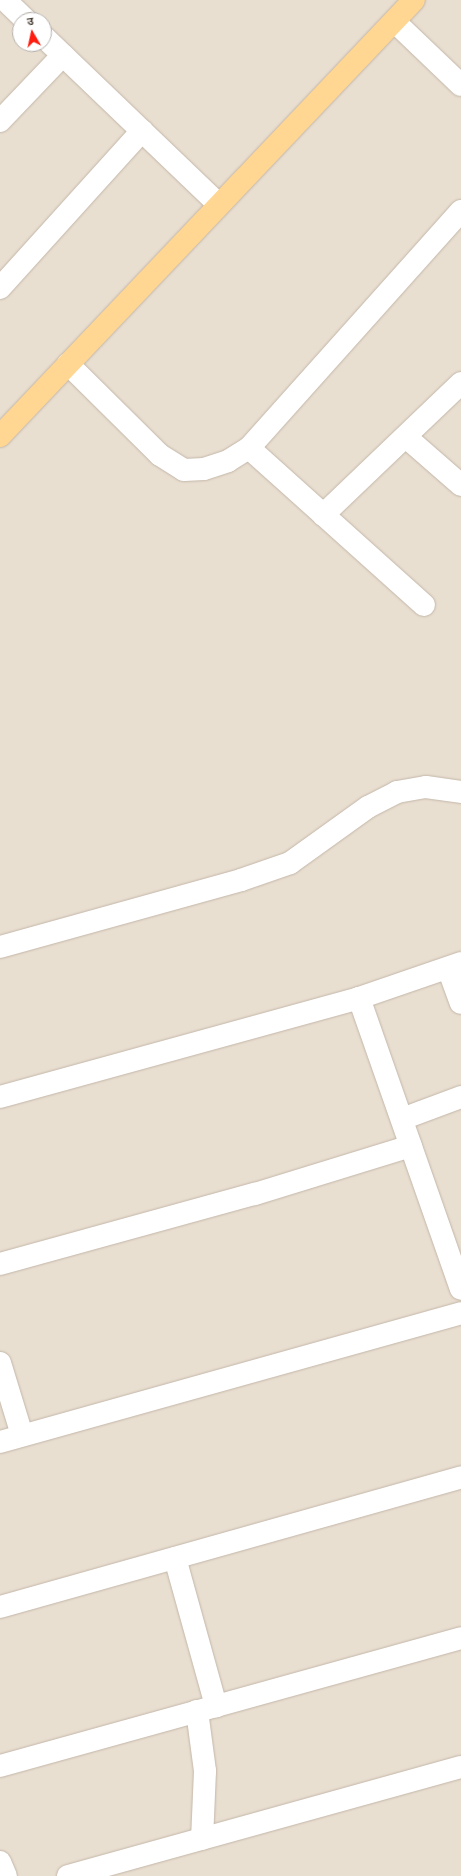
<!DOCTYPE html>
<meta charset="utf-8">
<style>
body{margin:0}
#map{position:relative;width:461px;height:1876px;overflow:hidden;background:#f4eee4;font-family:"PT Sans","Noto Sans Devanagari",sans-serif}
div>[style]{position:absolute}
.residential>*{inset:0;background:#e9dfd1}
.roads{filter:drop-shadow(0 0 1px #c3b7a9) drop-shadow(0 0 1px #c3b7a9)}
.minor>*{height:22px;margin:-11px;padding:0 11px;transform-origin:11px;border-radius:11px;background:#fff}
.major>*{height:22px;margin:-11px;padding:0 11px;transform-origin:11px;border-radius:11px;background:#ffd692}
span{translate:-50% -50%;white-space:nowrap;text-align:center;line-height:1.15;-webkit-text-stroke:3.5px #fff;paint-order:stroke}
.north{position:absolute;left:12px;top:12px;width:40px;height:40px;box-sizing:border-box;background:#fff;border:1px solid #b5b1ad;border-radius:50%;rotate:351deg;font-size:11px;font-weight:700;line-height:16px;text-align:center;color:#473d33}
.north::after{content:'';display:block;margin:auto;width:14px;height:18px;background:#ff1d10;clip-path:polygon(50% 0,100% 100%,50% 72%,0 100%)}
</style>
<div id="map">
<div class="residential">
<div style="clip-path:polygon(evenodd,0 0,461px 0,461px 1876px,0 1876px,0 0,20px 20px,44px 20px,44px 44px,20px 44px,20px 20px)"></div>
</div>
<div class="roads">
<div class="minor">
<div style="left:5px;top:0;width:29px;rotate:44deg"></div>
<div style="left:395px;top:22px;width:91px;rotate:43.7deg"></div>
<div style="left:44px;top:37px;width:241px;rotate:43.8deg"></div>
<div style="left:0;top:121px;width:91px;rotate:-46.3deg"></div>
<div style="left:0;top:288px;width:212px;rotate:-47.9deg"></div>
<div style="left:68px;top:364px;width:129px;rotate:44.7deg"></div>
<div style="left:160px;top:455px;width:28px;rotate:32deg"></div>
<div style="left:184px;top:470px;width:20px;rotate:-3deg"></div>
<div style="left:204px;top:469px;width:25px;rotate:-18deg"></div>
<div style="left:228px;top:461px;width:25px;rotate:-32deg"></div>
<div style="left:249px;top:448px;width:318px;rotate:-48.2deg"></div>
<div style="left:406px;top:437px;width:73px;rotate:41.1deg"></div>
<div style="left:249px;top:448px;width:235px;rotate:41.9deg"></div>
<div style="left:323px;top:515px;width:191px;rotate:-43.7deg"></div>
<div style="left:0;top:947px;width:250px;rotate:-15.5deg"></div>
<div style="left:241px;top:880px;width:52px;rotate:-19.1deg"></div>
<div style="left:290px;top:863px;width:96px;rotate:-35.7deg"></div>
<div style="left:368px;top:807px;width:33px;rotate:-27deg"></div>
<div style="left:397px;top:792px;width:29px;rotate:-10deg"></div>
<div style="left:426px;top:787px;width:35px;rotate:8deg"></div>
<div style="left:448px;top:968px;width:37px;rotate:70deg"></div>
<div style="left:359px;top:998px;width:308px;rotate:70.7deg"></div>
<div style="left:0;top:1097px;width:372px;rotate:-15.4deg"></div>
<div style="left:359px;top:998px;width:108px;rotate:-18.9deg"></div>
<div style="left:402px;top:1119px;width:63px;rotate:-20.4deg"></div>
<div style="left:0;top:1264px;width:264px;rotate:-15.4deg"></div>
<div style="left:255px;top:1194px;width:163px;rotate:-17.1deg"></div>
<div style="left:0;top:1363px;width:75px;rotate:73deg"></div>
<div style="left:0;top:1442px;width:479px;rotate:-15.6deg"></div>
<div style="left:175px;top:1558px;width:154px;rotate:74.5deg"></div>
<div style="left:0;top:1607px;width:479px;rotate:-15.7deg"></div>
<div style="left:197px;top:1711px;width:61px;rotate:82.4deg"></div>
<div style="left:205px;top:1771px;width:68px;rotate:92.5deg"></div>
<div style="left:0;top:1766px;width:478px;rotate:-15.5deg"></div>
<div style="left:0;top:1862px;width:15px;rotate:67deg"></div>
<div style="left:68px;top:1876px;width:408px;rotate:-15.5deg"></div>
</div>
<div class="major">
<div style="left:0;top:436px;width:601px;rotate:-46.48deg"></div>
</div>
</div>
<div class="north">उ</div>
</div>
